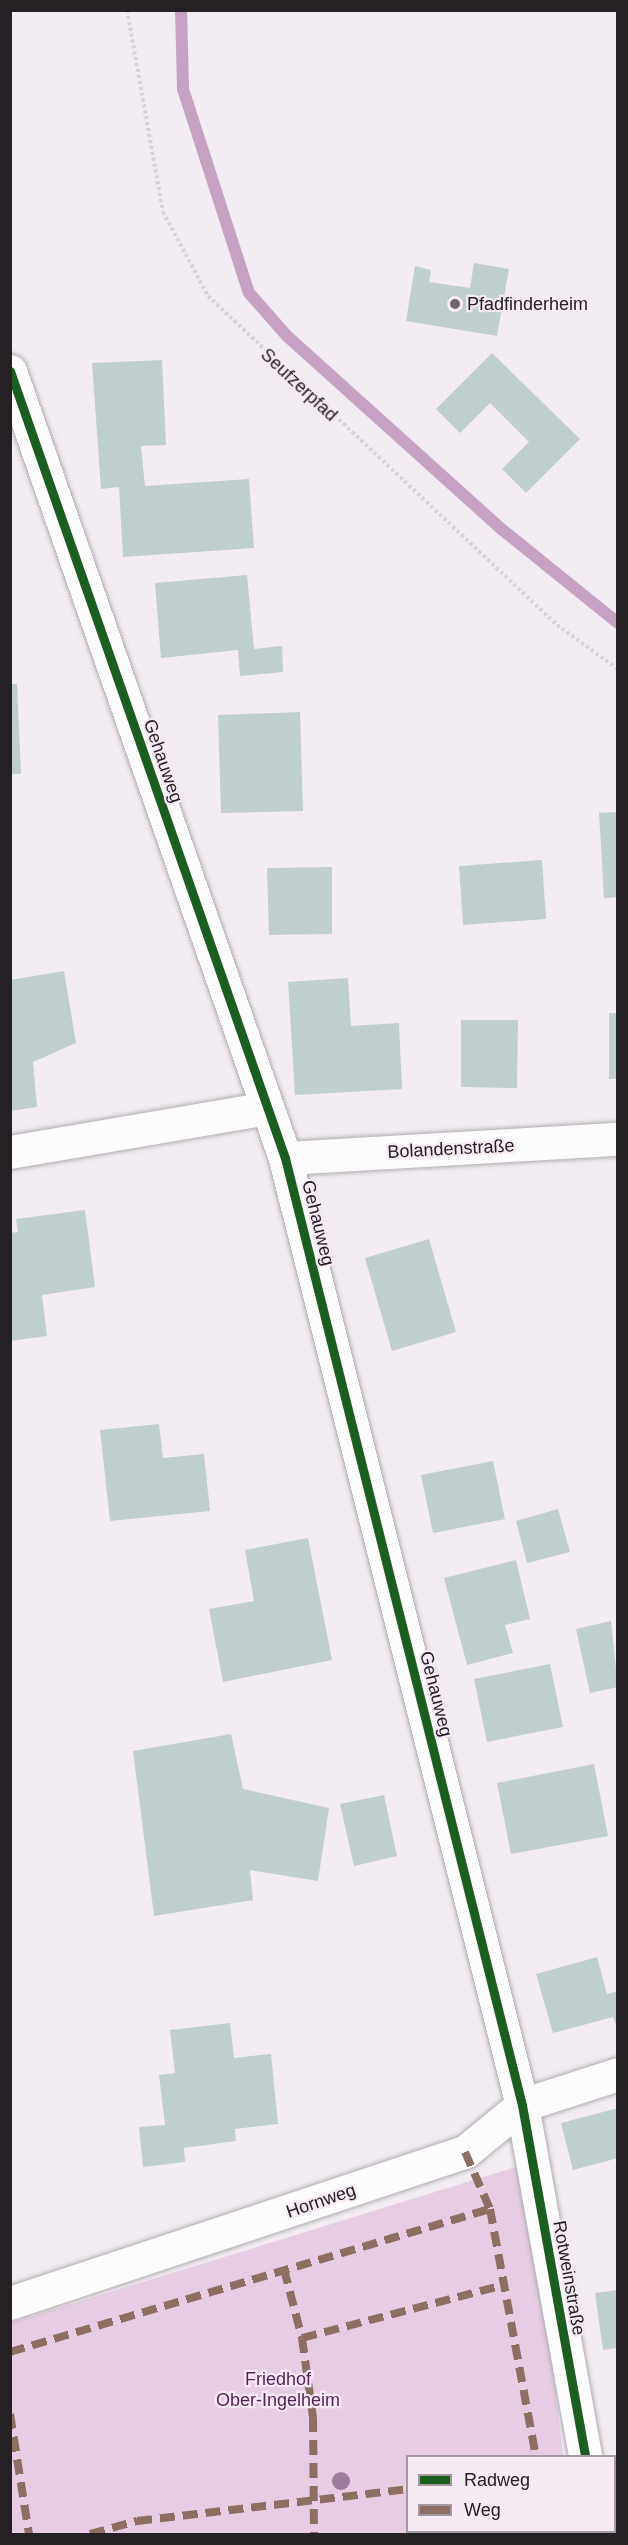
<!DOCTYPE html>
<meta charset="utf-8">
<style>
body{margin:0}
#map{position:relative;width:628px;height:2545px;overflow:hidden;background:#f3edf3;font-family:Helvetica,sans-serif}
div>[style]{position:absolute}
.green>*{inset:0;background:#e6cde4}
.stream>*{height:12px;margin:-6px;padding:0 6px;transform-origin:6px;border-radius:6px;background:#c5a2c2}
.building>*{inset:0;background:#c0ced0}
.path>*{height:4px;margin-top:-2px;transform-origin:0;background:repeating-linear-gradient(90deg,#d7d4d6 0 3px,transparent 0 6px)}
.roads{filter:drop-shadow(0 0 2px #afabaf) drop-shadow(0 0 2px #afabaf)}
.minor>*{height:33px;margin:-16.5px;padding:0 16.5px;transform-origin:16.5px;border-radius:16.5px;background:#fdfcfd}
.quiet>*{height:8px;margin-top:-4px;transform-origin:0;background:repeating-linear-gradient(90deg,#8d6e63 0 15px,transparent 0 23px)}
.cycleway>*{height:9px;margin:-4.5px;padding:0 4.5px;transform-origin:4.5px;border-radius:4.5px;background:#1b5e20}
.trees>*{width:18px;height:18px;margin:-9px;border-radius:50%;background:#9e7b9d}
.dots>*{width:16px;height:16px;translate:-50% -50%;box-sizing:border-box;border:3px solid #f6eaf5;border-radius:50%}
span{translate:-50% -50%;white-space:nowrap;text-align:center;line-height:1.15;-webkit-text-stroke:4.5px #f6eaf5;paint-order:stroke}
.poi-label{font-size:18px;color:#252024}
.left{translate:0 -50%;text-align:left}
.street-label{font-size:18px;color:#252024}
.park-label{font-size:18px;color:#591e56}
.frame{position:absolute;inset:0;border:12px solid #252024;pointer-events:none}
.legend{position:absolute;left:406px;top:2455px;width:210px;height:78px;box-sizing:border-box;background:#f6eaf5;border:2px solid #a299a1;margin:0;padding:8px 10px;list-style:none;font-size:18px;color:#252024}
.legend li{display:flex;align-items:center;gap:12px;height:30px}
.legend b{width:30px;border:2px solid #a299a1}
</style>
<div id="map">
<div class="green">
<div style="clip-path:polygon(516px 2167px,545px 2300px,563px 2456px,408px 2456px,408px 2532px,572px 2534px,11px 2534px,10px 2323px)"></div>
</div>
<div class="stream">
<div style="left:181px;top:10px;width:79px;rotate:88.5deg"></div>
<div style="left:183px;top:89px;width:214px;rotate:72.1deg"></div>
<div style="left:249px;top:293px;width:57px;rotate:48.5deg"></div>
<div style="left:287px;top:336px;width:285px;rotate:42deg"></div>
<div style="left:499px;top:527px;width:153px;rotate:38.9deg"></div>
</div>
<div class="building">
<div style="clip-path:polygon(474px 263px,509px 269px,497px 336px,406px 321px,415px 266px,431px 270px,429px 282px,470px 288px)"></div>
<div style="clip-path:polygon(492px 353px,580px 439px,526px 493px,502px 469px,529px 442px,490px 403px,460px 433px,436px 409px)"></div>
<div style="clip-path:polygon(162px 360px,166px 445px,141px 446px,145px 486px,249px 479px,254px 548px,123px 557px,119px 487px,101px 489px,92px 363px)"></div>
<div style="clip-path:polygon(247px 575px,254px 649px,282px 646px,283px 672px,240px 676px,238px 650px,161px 658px,155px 583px)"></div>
<div style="clip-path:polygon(10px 684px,17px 684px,21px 774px,10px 774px)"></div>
<div style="clip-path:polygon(300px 712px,303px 811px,221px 813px,218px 715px)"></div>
<div style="clip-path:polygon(618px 812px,618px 897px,604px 898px,599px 813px)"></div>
<div style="clip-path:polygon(542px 860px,546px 919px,463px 925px,459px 866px)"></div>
<div style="clip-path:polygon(332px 867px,332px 934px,269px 935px,267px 868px)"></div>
<div style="clip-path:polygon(64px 971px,76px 1043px,33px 1062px,37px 1107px,10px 1111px,10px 980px)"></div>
<div style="clip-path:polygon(348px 978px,351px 1026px,399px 1023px,402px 1089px,295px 1095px,288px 982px)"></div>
<div style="clip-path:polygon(609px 1013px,618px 1013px,618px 1079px,609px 1079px)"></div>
<div style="clip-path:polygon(461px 1020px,518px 1020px,517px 1088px,461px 1087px)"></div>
<div style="clip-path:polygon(85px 1210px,95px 1287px,42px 1295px,47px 1336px,10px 1341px,10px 1233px,18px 1232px,16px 1219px)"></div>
<div style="clip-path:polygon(429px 1239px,456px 1332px,392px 1351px,365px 1258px)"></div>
<div style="clip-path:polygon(159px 1424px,163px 1458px,204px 1454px,210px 1511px,110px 1521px,100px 1430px)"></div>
<div style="clip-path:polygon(493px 1461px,505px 1519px,433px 1533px,421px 1475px)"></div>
<div style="clip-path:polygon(558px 1509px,570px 1552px,527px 1563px,516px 1521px)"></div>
<div style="clip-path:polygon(308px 1538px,332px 1660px,223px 1682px,209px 1609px,254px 1601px,245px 1550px)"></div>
<div style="clip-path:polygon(516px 1560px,530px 1619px,505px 1625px,513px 1653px,467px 1665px,444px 1578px)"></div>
<div style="clip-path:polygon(611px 1621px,618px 1687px,590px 1693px,576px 1629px)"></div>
<div style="clip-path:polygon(550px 1664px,563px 1727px,487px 1742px,474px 1679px)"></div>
<div style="clip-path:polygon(231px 1734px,243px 1789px,329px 1808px,318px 1881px,250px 1870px,253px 1900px,154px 1916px,133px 1751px)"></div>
<div style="clip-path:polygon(594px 1764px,608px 1836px,511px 1854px,497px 1783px)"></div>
<div style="clip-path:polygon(384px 1795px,397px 1856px,354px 1866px,340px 1804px)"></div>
<div style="clip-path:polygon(597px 1957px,607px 1994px,618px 1991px,618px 2029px,613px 2017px,553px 2033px,536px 1974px)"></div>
<div style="clip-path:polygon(230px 2023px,234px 2058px,271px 2054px,278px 2124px,235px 2129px,236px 2141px,184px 2148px,185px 2162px,143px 2167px,139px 2127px,165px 2125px,159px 2075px,175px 2073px,170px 2030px)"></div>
<div style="clip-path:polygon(618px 2108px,618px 2158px,573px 2170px,561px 2123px)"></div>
<div style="clip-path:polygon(618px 2290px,618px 2348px,603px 2350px,595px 2293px)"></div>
</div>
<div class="path">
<div style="left:127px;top:10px;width:205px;rotate:79.9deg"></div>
<div style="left:163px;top:212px;width:95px;rotate:61.8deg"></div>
<div style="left:208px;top:296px;width:480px;rotate:43.3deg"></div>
<div style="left:557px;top:625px;width:75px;rotate:35.8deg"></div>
</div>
<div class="roads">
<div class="minor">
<div style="left:10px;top:371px;width:834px;rotate:70.74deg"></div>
<div style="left:285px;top:1158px;width:976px;rotate:75.95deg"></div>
<div style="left:522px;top:2105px;width:357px;rotate:79.8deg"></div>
<div style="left:10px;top:1152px;width:261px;rotate:-9.7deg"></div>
<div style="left:285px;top:1158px;width:334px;rotate:-3.3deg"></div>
<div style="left:10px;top:2303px;width:479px;rotate:-18.4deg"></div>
<div style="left:465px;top:2152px;width:74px;rotate:-39.5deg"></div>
<div style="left:522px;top:2105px;width:101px;rotate:-17.9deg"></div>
<div style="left:598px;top:2532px;width:2px;rotate:63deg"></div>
</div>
</div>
<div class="quiet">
<div style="left:465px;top:2152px;width:62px;rotate:66.3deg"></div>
<div style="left:490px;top:2209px;width:251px;rotate:79.5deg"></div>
<div style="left:284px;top:2269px;width:71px;rotate:75.4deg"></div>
<div style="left:302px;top:2338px;width:80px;rotate:82.1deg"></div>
<div style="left:313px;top:2417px;width:117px;rotate:89.5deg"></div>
<div style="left:302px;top:2338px;width:209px;rotate:-14.7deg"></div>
<div style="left:10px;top:2352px;width:501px;rotate:-16.59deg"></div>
<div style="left:10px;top:2414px;width:121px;rotate:81deg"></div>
<div style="left:90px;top:2534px;width:49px;rotate:-15.5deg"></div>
<div style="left:137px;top:2521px;width:273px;rotate:-6.7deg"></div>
</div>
<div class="cycleway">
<div style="left:10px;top:371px;width:834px;rotate:70.74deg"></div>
<div style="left:285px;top:1158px;width:976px;rotate:75.95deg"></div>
<div style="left:522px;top:2105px;width:357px;rotate:79.8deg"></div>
</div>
<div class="trees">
<div style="left:341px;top:2481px"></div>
</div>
<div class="dots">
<div style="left:455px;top:304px;background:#6d686c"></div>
</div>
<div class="poi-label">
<span class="left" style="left:467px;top:304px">Pfadfinderheim</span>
</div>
<div class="street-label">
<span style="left:299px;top:385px;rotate:43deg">Seufzerpfad</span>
<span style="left:163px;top:761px;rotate:71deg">Gehauweg</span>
<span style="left:451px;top:1149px;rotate:-3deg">Bolandenstraße</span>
<span style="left:318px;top:1223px;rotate:76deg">Gehauweg</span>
<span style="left:436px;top:1694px;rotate:76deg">Gehauweg</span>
<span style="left:321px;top:2201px;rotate:-19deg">Hornweg</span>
<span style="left:569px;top:2278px;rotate:80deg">Rotweinstraße</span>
</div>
<div class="park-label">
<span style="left:278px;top:2390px">Friedhof<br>Ober-Ingelheim</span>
</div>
<div class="frame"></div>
<ul class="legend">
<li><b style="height:8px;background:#1b5e20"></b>Radweg</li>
<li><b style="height:8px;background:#8d6e63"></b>Weg</li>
</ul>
</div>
